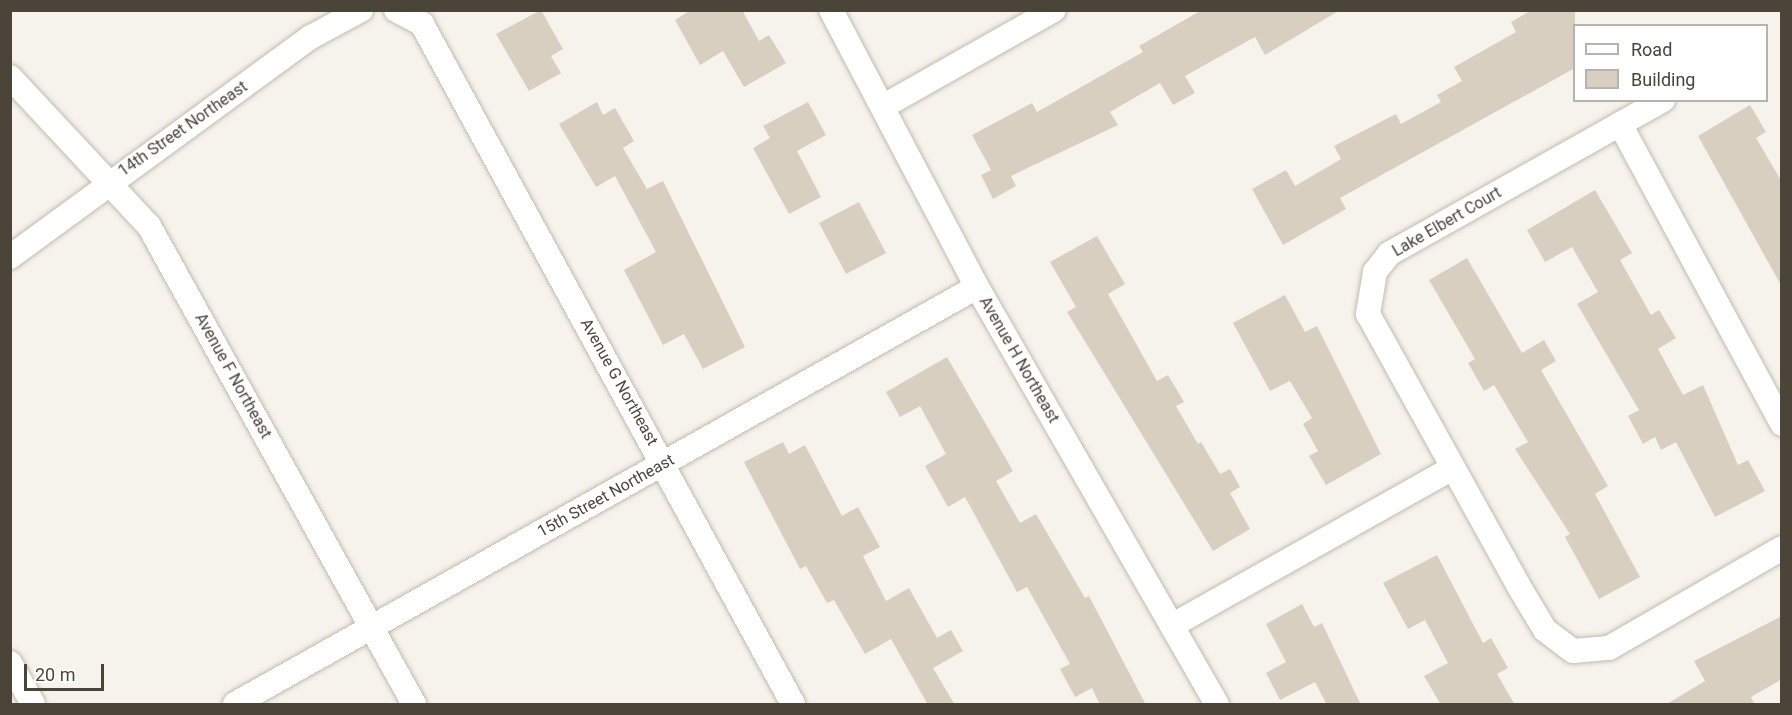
<!DOCTYPE html>
<style>
body{margin:0}
#map{position:relative;width:1792px;height:715px;overflow:hidden;background:#f6f3ec;font-family:Roboto,sans-serif}
div>[style]{position:absolute}
.building>*{inset:0;background:#d8cfc1}
.roads{filter:drop-shadow(0 0 2px #c2bbae) drop-shadow(0 0 2px #c2bbae)}
.minor>*{height:24px;margin:-12px;padding:0 12px;transform-origin:12px;border-radius:12px;background:#fff}
span{translate:-50% -50%;white-space:nowrap;text-align:center;line-height:1.15;-webkit-text-stroke:4.5px #fff;paint-order:stroke}
.street-label{font-size:16px;color:#4b4439}
.frame{position:absolute;inset:0;border:12px solid #4b4439;pointer-events:none}
.legend{position:absolute;left:1573px;top:24px;width:195px;height:78px;box-sizing:border-box;background:#fff;border:2px solid #b7b4b0;margin:0;padding:8px 10px;list-style:none;font-size:18px;color:#4b4439}
.legend li{display:flex;align-items:center;gap:12px;height:30px}
.legend b{width:30px;border:2px solid #b7b4b0}
.scale{position:absolute;left:24px;top:664px;width:80px;height:27px;box-sizing:border-box;border:3px solid #4b4439;border-top:0;padding-left:8px;font-size:18px;line-height:21px;white-space:nowrap;color:#4b4439;-webkit-text-stroke:4px #fff;paint-order:stroke}
</style>
<div id="map">
<div class="building">
<div style="clip-path:polygon(541px 10px,563px 49px,551px 56px,561px 73px,529px 91px,496px 34px)"></div>
<div style="clip-path:polygon(691px 10px,742px 10px,759px 41px,769px 35px,786px 63px,744px 87px,723px 51px,700px 65px,675px 20px)"></div>
<div style="clip-path:polygon(1202px 10px,1340px 10px,1265px 55px,1255px 37px,1185px 76px,1195px 93px,1173px 105px,1160px 83px,1110px 112px,1118px 125px,1011px 176px,1016px 186px,993px 199px,981px 175px,991px 170px,972px 135px,1032px 103px,1037px 112px,1143px 52px,1139px 46px)"></div>
<div style="clip-path:polygon(1532px 10px,1575px 10px,1575px 68px,1340px 198px,1346px 209px,1283px 245px,1252px 189px,1286px 170px,1295px 186px,1341px 159px,1334px 146px,1396px 114px,1401px 124px,1441px 102px,1437px 95px,1462px 81px,1454px 67px,1516px 32px,1511px 22px)"></div>
<div style="clip-path:polygon(597px 102px,603px 115px,615px 108px,634px 141px,623px 148px,647px 189px,663px 181px,745px 347px,703px 369px,684px 334px,663px 345px,624px 270px,656px 252px,615px 176px,596px 187px,559px 124px)"></div>
<div style="clip-path:polygon(808px 102px,826px 135px,797px 151px,821px 197px,789px 214px,753px 148px,770px 138px,763px 126px)"></div>
<div style="clip-path:polygon(1750px 105px,1766px 132px,1756px 138px,1782px 182px,1782px 287px,1698px 136px)"></div>
<div style="clip-path:polygon(1595px 190px,1632px 253px,1620px 260px,1651px 315px,1659px 310px,1676px 338px,1658px 349px,1683px 395px,1703px 385px,1738px 465px,1748px 460px,1765px 491px,1715px 517px,1676px 442px,1661px 450px,1655px 437px,1643px 444px,1628px 416px,1639px 410px,1577px 304px,1598px 292px,1572px 247px,1545px 262px,1527px 230px)"></div>
<div style="clip-path:polygon(859px 202px,886px 253px,846px 274px,819px 223px)"></div>
<div style="clip-path:polygon(1097px 236px,1125px 284px,1108px 294px,1134px 340px,1157px 381px,1168px 375px,1184px 402px,1176px 406px,1198px 444px,1201px 442px,1220px 474px,1230px 469px,1240px 487px,1230px 493px,1250px 529px,1213px 551px,1067px 312px,1076px 307px,1050px 262px)"></div>
<div style="clip-path:polygon(1467px 258px,1522px 353px,1544px 340px,1556px 361px,1541px 370px,1608px 486px,1595px 494px,1640px 577px,1599px 599px,1565px 537px,1570px 534px,1515px 449px,1528px 442px,1494px 385px,1484px 391px,1468px 363px,1475px 359px,1429px 280px)"></div>
<div style="clip-path:polygon(1285px 295px,1305px 332px,1317px 326px,1381px 454px,1326px 485px,1309px 456px,1318px 451px,1303px 424px,1312px 418px,1290px 381px,1270px 391px,1233px 323px)"></div>
<div style="clip-path:polygon(947px 357px,1013px 471px,996px 481px,1020px 523px,1036px 514px,1085px 598px,1089px 596px,1146px 705px,1100px 705px,1092px 688px,1075px 697px,1060px 669px,1070px 664px,1027px 587px,1017px 592px,965px 497px,948px 507px,925px 466px,946px 454px,920px 406px,900px 417px,886px 392px)"></div>
<div style="clip-path:polygon(783px 442px,789px 454px,805px 445px,842px 516px,858px 507px,880px 547px,863px 556px,886px 601px,909px 588px,937px 638px,951px 630px,963px 651px,933px 668px,955px 705px,928px 705px,891px 639px,865px 654px,834px 600px,827px 603px,806px 566px,800px 569px,744px 462px)"></div>
<div style="clip-path:polygon(1437px 555px,1483px 643px,1491px 638px,1508px 668px,1497px 674px,1515px 705px,1441px 705px,1424px 676px,1448px 663px,1425px 620px,1408px 629px,1383px 583px)"></div>
<div style="clip-path:polygon(1302px 604px,1314px 627px,1322px 623px,1361px 705px,1327px 705px,1315px 682px,1280px 700px,1266px 673px,1286px 662px,1266px 624px)"></div>
<div style="clip-path:polygon(1782px 616px,1782px 679px,1751px 697px,1755px 705px,1665px 705px,1705px 681px,1694px 661px)"></div>
</div>
<div class="roads">
<div class="minor">
<div style="left:396px;top:10px;width:30px;rotate:28deg"></div>
<div style="left:422px;top:24px;width:775px;rotate:61.38deg"></div>
<div style="left:831px;top:10px;width:313px;rotate:62.2deg"></div>
<div style="left:977px;top:287px;width:481px;rotate:60.1deg"></div>
<div style="left:10px;top:77px;width:204px;rotate:47deg"></div>
<div style="left:149px;top:226px;width:547px;rotate:61deg"></div>
<div style="left:1663px;top:100px;width:314px;rotate:150.7deg"></div>
<div style="left:1389px;top:254px;width:23px;rotate:128deg"></div>
<div style="left:1375px;top:272px;width:43px;rotate:99.5deg"></div>
<div style="left:1368px;top:314px;width:310px;rotate:61deg"></div>
<div style="left:1518px;top:585px;width:52px;rotate:59deg"></div>
<div style="left:1545px;top:630px;width:35px;rotate:37deg"></div>
<div style="left:1573px;top:651px;width:36px;rotate:-5deg"></div>
<div style="left:1609px;top:648px;width:200px;rotate:-30deg"></div>
<div style="left:884px;top:106px;width:195px;rotate:-29.5deg"></div>
<div style="left:1620px;top:124px;width:341px;rotate:61.6deg"></div>
<div style="left:10px;top:257px;width:373px;rotate:-36.2deg"></div>
<div style="left:311px;top:37px;width:57px;rotate:-28.4deg"></div>
<div style="left:1173px;top:625px;width:321px;rotate:-29.3deg"></div>
<div style="left:10px;top:663px;width:47px;rotate:60.7deg"></div>
<div style="left:235px;top:704px;width:851px;rotate:-29.34deg"></div>
</div>
</div>
<div class="street-label">
<span style="left:183px;top:129px;rotate:-35deg">14th Street Northeast</span>
<span style="left:1447px;top:222px;rotate:-30deg">Lake Elbert Court</span>
<span style="left:1019px;top:360px;rotate:60deg">Avenue H Northeast</span>
<span style="left:233px;top:376px;rotate:61deg">Avenue F Northeast</span>
<span style="left:619px;top:382px;rotate:61deg">Avenue G Northeast</span>
<span style="left:606px;top:496px;rotate:-29deg">15th Street Northeast</span>
</div>
<div class="frame"></div>
<ul class="legend">
<li><b style="height:8px;background:#fff"></b>Road</li>
<li><b style="height:16px;background:#d8cfc1"></b>Building</li>
</ul>
<div class="scale">20 m</div>
</div>
